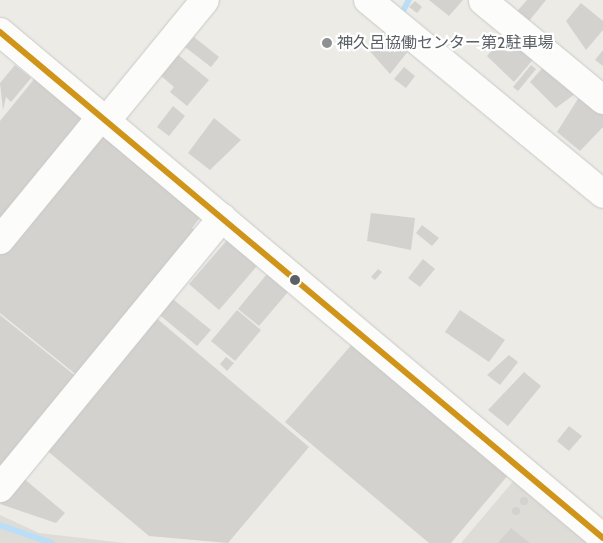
<!DOCTYPE html>
<meta charset="utf-8">
<style>
body{margin:0}
#map{position:relative;width:603px;height:543px;overflow:hidden;background:#ecebe6;font-family:Cabin,"Noto Sans JP",sans-serif}
div>[style]{position:absolute}
.industrial>*{inset:0;background:#dddcd7}
.stream>*{height:5.5px;margin:-2.75px;padding:0 2.75px;transform-origin:2.75px;border-radius:2.75px;background:#badef8}
.building>*{inset:0;background:#d3d2cf}
.round{border-radius:50%}
.roads{filter:drop-shadow(0 0 1px #c9c9c9) drop-shadow(0 0 1px #c9c9c9)}
.minor>*{height:28px;margin:-14px;padding:0 14px;transform-origin:14px;border-radius:14px;background:#fcfcfb}
.bus-1>*{height:6px;margin:-3px;padding:0 3px;transform-origin:3px;border-radius:3px;background:#d09419}
.dots>*{width:14px;height:14px;translate:-50% -50%;box-sizing:border-box;border:2px solid #fff;border-radius:50%}
span{translate:-50% -50%;white-space:nowrap;text-align:center;line-height:1.15;-webkit-text-stroke:4.5px #fff;paint-order:stroke}
.poi-label{font-size:16px;color:#5b6065}
.left{translate:0 -50%;text-align:left}
</style>
<div id="map">
<div class="industrial">
<div style="clip-path:polygon(516px 478px,593px 543px,461px 543px)"></div>
<div style="clip-path:polygon(0 515px,39px 533px,124px 543px,0 543px)"></div>
</div>
<div class="stream">
<div style="left:402px;top:13px;width:15px;rotate:-62deg"></div>
<div style="left:0;top:525px;width:55px;rotate:19.1deg"></div>
</div>
<div class="building">
<div style="clip-path:polygon(429px 0,463px 0,449px 16px)"></div>
<div style="clip-path:polygon(527px 0,546px 0,524px 27px,512px 17px)"></div>
<div style="clip-path:polygon(415px 1px,422px 7px,417px 13px,409px 7px)"></div>
<div style="clip-path:polygon(581px 3px,603px 21px,603px 30px,586px 50px,566px 21px)"></div>
<div style="clip-path:polygon(384px 30px,409px 50px,390px 74px,368px 49px)"></div>
<div style="clip-path:polygon(504px 35px,536px 56px,514px 82px,487px 56px)"></div>
<div style="clip-path:polygon(194px 37px,219px 57px,211px 67px,185px 47px)"></div>
<div style="clip-path:polygon(603px 50px,603px 66px,595px 60px)"></div>
<div style="clip-path:polygon(177px 54px,209px 80px,187px 106px,170px 92px,174px 87px,160px 75px)"></div>
<div style="clip-path:polygon(546px 64px,579px 91px,556px 108px,530px 82px)"></div>
<div style="clip-path:polygon(15px 65px,31px 78px,11px 102px,6px 97px,3px 110px,0 83px)"></div>
<div style="clip-path:polygon(531px 65px,536px 69px,518px 91px,513px 87px)"></div>
<div style="clip-path:polygon(404px 67px,415px 76px,406px 88px,394px 79px)"></div>
<div style="clip-path:polygon(35px 78px,89px 122px,0 231px,0 121px)"></div>
<div style="clip-path:polygon(581px 94px,603px 112px,603px 127px,580px 151px,557px 132px)"></div>
<div style="clip-path:polygon(173px 106px,185px 116px,169px 136px,157px 127px)"></div>
<div style="clip-path:polygon(214px 118px,241px 140px,210px 170px,188px 153px)"></div>
<div style="clip-path:polygon(97px 130px,202px 215px,192px 228px,198px 232px,79px 377px,0 313px,0 248px)"></div>
<div style="clip-path:polygon(371px 213px,415px 218px,411px 250px,367px 241px)"></div>
<div style="clip-path:polygon(422px 225px,439px 238px,432px 246px,416px 233px)"></div>
<div style="clip-path:polygon(228px 239px,258px 265px,219px 310px,189px 284px)"></div>
<div style="clip-path:polygon(423px 259px,435px 269px,420px 287px,408px 278px)"></div>
<div style="clip-path:polygon(378px 269px,382px 272px,375px 280px,371px 277px)"></div>
<div style="clip-path:polygon(267px 274px,288px 292px,259px 326px,238px 309px)"></div>
<div style="clip-path:polygon(169px 296px,211px 330px,197px 346px,156px 312px)"></div>
<div style="clip-path:polygon(237px 310px,261px 330px,235px 361px,211px 341px)"></div>
<div style="clip-path:polygon(460px 310px,505px 340px,489px 362px,445px 332px)"></div>
<div style="clip-path:polygon(0 315px,78px 378px,0 473px)"></div>
<div style="clip-path:polygon(155px 317px,309px 447px,228px 543px,149px 536px,44px 448px)"></div>
<div style="clip-path:polygon(353px 343px,509px 474px,451px 543px,429px 543px,285px 422px)"></div>
<div style="clip-path:polygon(509px 355px,518px 362px,500px 385px,487px 375px)"></div>
<div style="clip-path:polygon(226px 357px,234px 363px,227px 371px,220px 364px)"></div>
<div style="clip-path:polygon(524px 372px,541px 386px,508px 426px,488px 410px)"></div>
<div style="clip-path:polygon(569px 426px,582px 436px,569px 451px,557px 441px)"></div>
<div style="clip-path:polygon(22px 477px,65px 513px,56px 523px,0 504px)"></div>
<div class="round" style="left:520px;top:497px;width:8px;height:8px"></div>
<div class="round" style="left:512px;top:507px;width:8px;height:8px"></div>
<div style="clip-path:polygon(511px 528px,530px 543px,498px 543px)"></div>
</div>
<div class="roads">
<div class="minor">
<div style="left:368px;top:0;width:305px;rotate:39.5deg"></div>
<div style="left:483px;top:1px;width:156px;rotate:39.5deg"></div>
<div style="left:0;top:32px;width:787px;rotate:40deg"></div>
<div style="left:106px;top:121px;width:156px;rotate:-50.7deg"></div>
<div style="left:0;top:240px;width:159px;rotate:-50.6deg"></div>
<div style="left:0;top:488px;width:350px;rotate:-50.6deg"></div>
</div>
</div>
<div class="bus-1">
<div style="left:0;top:32px;width:787px;rotate:40deg"></div>
</div>
<div class="dots">
<div style="left:327px;top:43px;background:#8e9192"></div>
<div style="left:295px;top:280px;background:#5b6065"></div>
</div>
<div class="poi-label">
<span class="left" style="left:337px;top:43px">神久呂協働センター第2駐車場</span>
</div>
</div>
